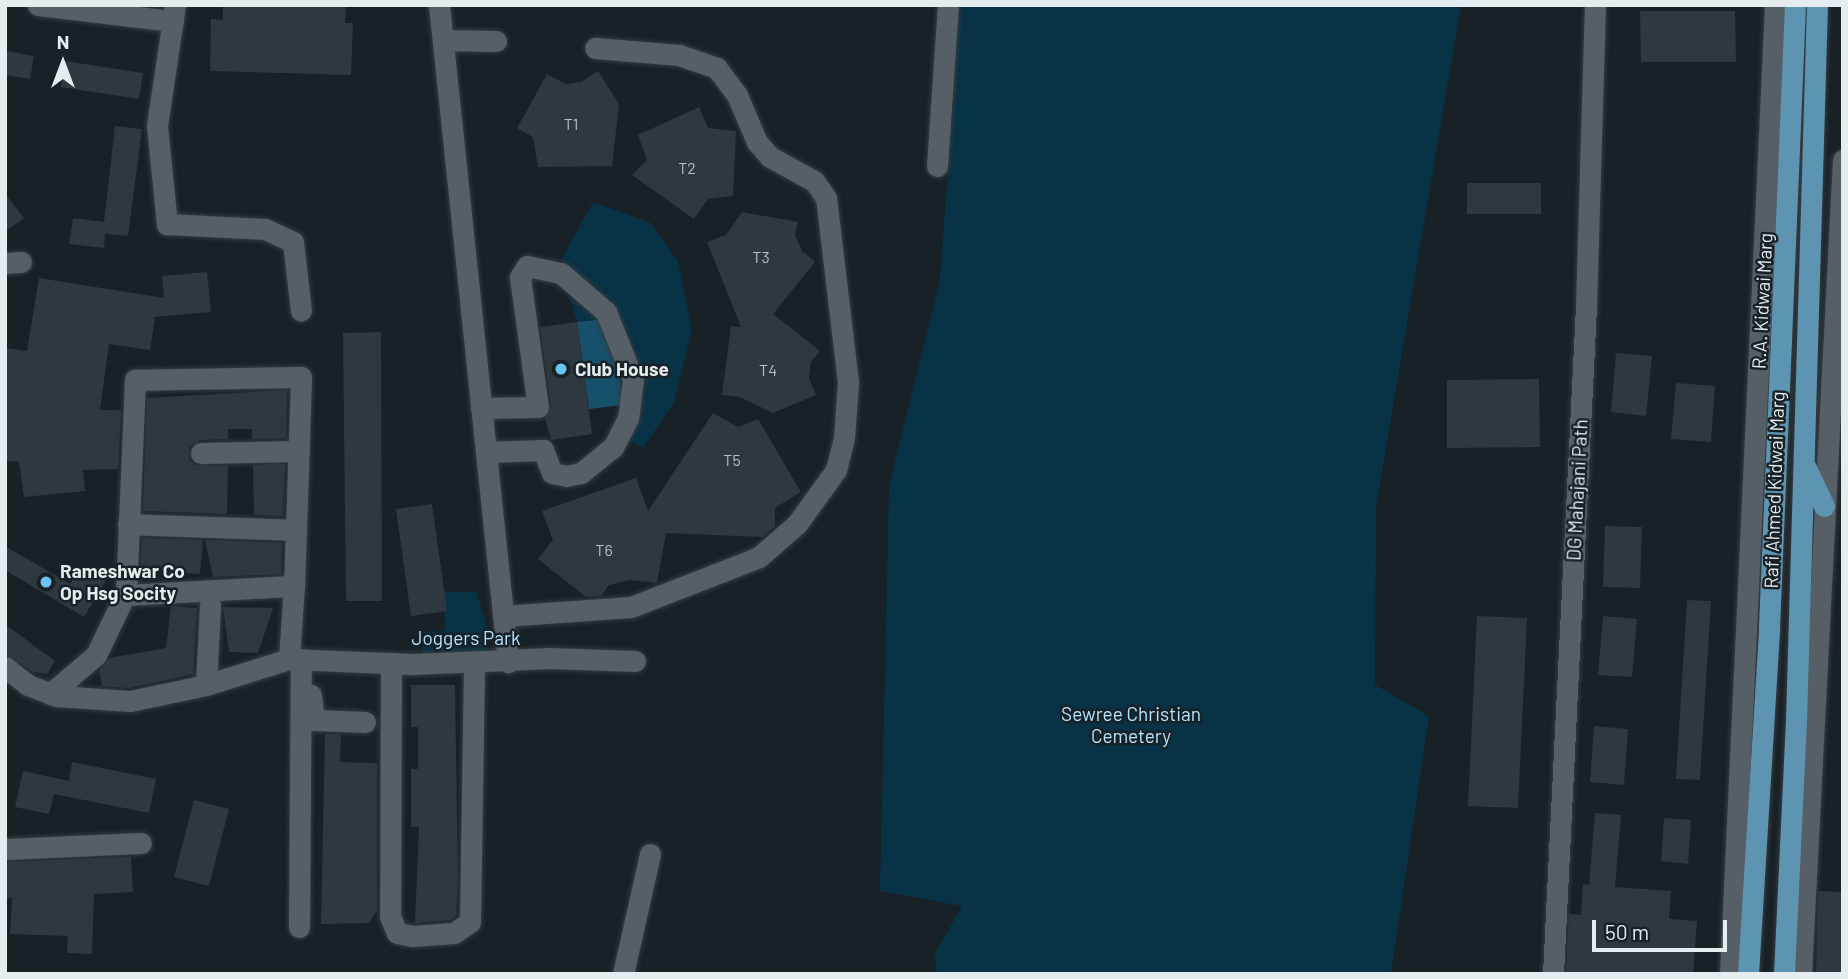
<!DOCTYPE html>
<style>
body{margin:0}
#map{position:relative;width:1848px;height:979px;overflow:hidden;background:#182126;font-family:Barlow,sans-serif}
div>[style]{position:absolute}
.green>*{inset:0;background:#083245}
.water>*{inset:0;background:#16506b}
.building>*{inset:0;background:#2f383e}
.roads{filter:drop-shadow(0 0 2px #363c40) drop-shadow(0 0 2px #363c40)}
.minor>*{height:21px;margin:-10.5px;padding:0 10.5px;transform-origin:10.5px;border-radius:10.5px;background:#555f65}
.major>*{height:21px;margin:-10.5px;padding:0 10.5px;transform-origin:10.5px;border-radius:10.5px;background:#5d94b1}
.dots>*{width:19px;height:19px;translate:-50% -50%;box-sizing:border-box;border:4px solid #182126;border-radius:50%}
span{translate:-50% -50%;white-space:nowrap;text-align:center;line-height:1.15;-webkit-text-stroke:5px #182126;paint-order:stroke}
.number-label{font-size:16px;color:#b8bfc3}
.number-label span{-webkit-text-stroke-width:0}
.street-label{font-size:19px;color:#e5ecef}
.poi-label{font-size:19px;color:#e5ecef;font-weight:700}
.left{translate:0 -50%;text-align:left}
.park-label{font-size:19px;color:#b4e4ff}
.frame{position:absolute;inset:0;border:7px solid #e5ecef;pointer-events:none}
.north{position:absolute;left:28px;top:28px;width:70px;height:70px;-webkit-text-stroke:5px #182126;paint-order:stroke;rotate:0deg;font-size:19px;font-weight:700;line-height:28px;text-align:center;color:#e5ecef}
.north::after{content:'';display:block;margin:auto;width:24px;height:32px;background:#e5ecef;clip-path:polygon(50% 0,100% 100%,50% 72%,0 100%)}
.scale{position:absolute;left:1592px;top:920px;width:135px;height:32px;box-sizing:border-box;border:4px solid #e5ecef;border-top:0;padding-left:9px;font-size:21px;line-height:24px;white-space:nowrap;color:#e5ecef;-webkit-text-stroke:5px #182126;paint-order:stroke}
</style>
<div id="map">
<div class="green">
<div style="clip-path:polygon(960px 5px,1461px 5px,1376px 507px,1375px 685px,1429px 716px,1391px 974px,937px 974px,935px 954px,962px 906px,880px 891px,889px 486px,940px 278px)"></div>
<div style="clip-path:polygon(593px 202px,651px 223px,678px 261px,692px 330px,674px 402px,643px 448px,614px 434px,623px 405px,613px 318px,577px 322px,559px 264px)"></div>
<div style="clip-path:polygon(444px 592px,476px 592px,488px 629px,488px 660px,423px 659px,421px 632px,445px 631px)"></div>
</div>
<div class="water">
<div style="clip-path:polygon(613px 318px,623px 405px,589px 409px,577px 322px)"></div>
</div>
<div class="building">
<div style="clip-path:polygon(223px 5px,346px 5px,345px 23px,353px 23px,351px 75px,210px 71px,211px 19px,223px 20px)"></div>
<div style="clip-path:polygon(1640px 11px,1735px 11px,1736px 62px,1641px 62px)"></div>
<div style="clip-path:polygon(5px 51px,34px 56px,30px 79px,5px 75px)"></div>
<div style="clip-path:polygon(65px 61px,143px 73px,139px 99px,61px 87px)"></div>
<div style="clip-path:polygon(598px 71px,619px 104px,612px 166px,538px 167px,533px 137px,517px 128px,547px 74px,566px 84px,581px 82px)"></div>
<div style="clip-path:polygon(699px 107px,708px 128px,736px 131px,733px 196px,708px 199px,694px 219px,632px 175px,647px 160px,638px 135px)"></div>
<div style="clip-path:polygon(115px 126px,142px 129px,128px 236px,105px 234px,104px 248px,69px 244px,73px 218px,104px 222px)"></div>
<div style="clip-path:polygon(1467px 183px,1541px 183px,1541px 214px,1467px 214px)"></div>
<div style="clip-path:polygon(5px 194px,24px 218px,5px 232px)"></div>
<div style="clip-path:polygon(742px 212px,798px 222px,795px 235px,802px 251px,815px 262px,773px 314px,820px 351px,811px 362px,809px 378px,816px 395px,773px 413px,740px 397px,722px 395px,731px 326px,741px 327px,707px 242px,726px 235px)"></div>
<div style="clip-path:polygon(207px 272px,211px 312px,155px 317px,150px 350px,109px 344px,100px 410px,121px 410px,118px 469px,83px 470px,85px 491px,24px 497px,19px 462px,5px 461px,5px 348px,27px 351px,39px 278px,164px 298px,162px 276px)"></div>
<div style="clip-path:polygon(577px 322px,592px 434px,551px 440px,545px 418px,551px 405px,540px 327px)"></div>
<div style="clip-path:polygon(381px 332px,382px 601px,346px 601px,343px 333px)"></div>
<div style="clip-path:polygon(1616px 353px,1652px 356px,1646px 416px,1611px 412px)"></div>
<div style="clip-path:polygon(1539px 379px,1540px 447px,1447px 448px,1447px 380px)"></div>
<div style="clip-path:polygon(1676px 383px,1715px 386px,1711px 442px,1671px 439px)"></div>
<div style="clip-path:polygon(287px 390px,286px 438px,252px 439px,252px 429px,228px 429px,228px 439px,200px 440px,189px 447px,189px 459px,195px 465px,228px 466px,227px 514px,143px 511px,147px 398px)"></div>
<div style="clip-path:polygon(713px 413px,738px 427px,758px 419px,801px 492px,775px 508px,775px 526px,762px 537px,666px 533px,657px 583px,629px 580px,609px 585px,601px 596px,586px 597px,538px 559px,553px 540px,542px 511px,636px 478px,648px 511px)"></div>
<div style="clip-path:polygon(285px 464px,283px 516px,254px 515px,253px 465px)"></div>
<div style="clip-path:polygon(432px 504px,447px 611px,411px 616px,396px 509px)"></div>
<div style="clip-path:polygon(1605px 526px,1642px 527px,1640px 588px,1603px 587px)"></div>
<div style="clip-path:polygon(142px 538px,203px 540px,200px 574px,140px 570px)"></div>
<div style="clip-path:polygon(205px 540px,282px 543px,281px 574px,213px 577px)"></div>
<div style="clip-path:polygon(5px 546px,70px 584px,82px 565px,106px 580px,84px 617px,5px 570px)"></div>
<div style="clip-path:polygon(1687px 600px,1711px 601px,1700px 780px,1676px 779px)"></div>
<div style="clip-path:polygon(171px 606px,197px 608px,193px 674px,129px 688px,102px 686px,99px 670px,109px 658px,166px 648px)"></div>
<div style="clip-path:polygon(223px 607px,273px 608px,258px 653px,229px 652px)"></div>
<div style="clip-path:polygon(1477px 616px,1527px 618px,1518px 808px,1468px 806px)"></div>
<div style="clip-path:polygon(1603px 616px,1637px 619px,1632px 677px,1598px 675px)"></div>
<div style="clip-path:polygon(5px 624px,55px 661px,47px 674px,33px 672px,5px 654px)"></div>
<div style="clip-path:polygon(411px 685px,455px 685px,458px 879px,456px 916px,450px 920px,415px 923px,419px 827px,411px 827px,411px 769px,418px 769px,418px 727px,411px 727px)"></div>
<div style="clip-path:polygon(1594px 726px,1628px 729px,1624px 785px,1590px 782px)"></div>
<div style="clip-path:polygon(325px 734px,341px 734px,340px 762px,377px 763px,377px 911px,369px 923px,321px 924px)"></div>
<div style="clip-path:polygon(72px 762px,156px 779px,149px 813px,54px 794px,49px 814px,15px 807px,23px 771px,69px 781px)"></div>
<div style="clip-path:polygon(194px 800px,229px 809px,209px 886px,174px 877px)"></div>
<div style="clip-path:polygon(1595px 813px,1621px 815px,1615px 887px,1671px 891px,1669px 919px,1697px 921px,1693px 974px,1566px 974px,1569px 914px,1581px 915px,1583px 884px,1589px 885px)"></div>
<div style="clip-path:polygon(1664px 818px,1691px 820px,1688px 864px,1661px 861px)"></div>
<div style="clip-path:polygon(131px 857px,133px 892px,94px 894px,92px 954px,67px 953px,68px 936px,10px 934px,12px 898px,5px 898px,5px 862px)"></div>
<div style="clip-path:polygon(1818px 891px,1843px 892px,1843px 974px,1816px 974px)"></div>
</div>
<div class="roads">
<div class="minor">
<div style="left:38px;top:5px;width:136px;rotate:6.8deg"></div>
<div style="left:175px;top:5px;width:122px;rotate:98.5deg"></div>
<div style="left:157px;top:126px;width:99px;rotate:84.2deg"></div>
<div style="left:167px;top:224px;width:98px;rotate:2.9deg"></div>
<div style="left:265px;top:229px;width:31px;rotate:25deg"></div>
<div style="left:293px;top:242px;width:69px;rotate:83.4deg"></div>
<div style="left:439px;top:5px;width:661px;rotate:84deg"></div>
<div style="left:443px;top:40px;width:53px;rotate:1.1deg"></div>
<div style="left:937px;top:166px;width:161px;rotate:-86.1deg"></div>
<div style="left:5px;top:263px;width:16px;rotate:-4deg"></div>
<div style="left:481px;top:408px;width:57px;rotate:-1deg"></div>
<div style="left:538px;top:407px;width:131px;rotate:-97.9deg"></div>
<div style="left:520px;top:277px;width:13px;rotate:-58deg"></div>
<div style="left:527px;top:266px;width:35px;rotate:12deg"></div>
<div style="left:561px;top:273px;width:60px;rotate:40.9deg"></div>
<div style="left:606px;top:312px;width:72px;rotate:68.1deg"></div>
<div style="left:633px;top:379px;width:39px;rotate:97deg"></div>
<div style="left:628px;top:418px;width:33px;rotate:117deg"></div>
<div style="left:613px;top:447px;width:41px;rotate:140.9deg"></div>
<div style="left:581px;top:473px;width:15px;rotate:169deg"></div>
<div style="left:566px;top:476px;width:14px;rotate:-168deg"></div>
<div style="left:552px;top:473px;width:25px;rotate:-111deg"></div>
<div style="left:543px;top:450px;width:57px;rotate:178deg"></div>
<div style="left:201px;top:453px;width:98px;rotate:-1.2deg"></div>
<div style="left:128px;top:524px;width:168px;rotate:2deg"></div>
<div style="left:503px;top:616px;width:128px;rotate:-4deg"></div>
<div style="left:631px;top:607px;width:137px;rotate:-21.3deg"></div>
<div style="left:759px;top:557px;width:50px;rotate:-41deg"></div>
<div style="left:797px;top:524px;width:67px;rotate:-54.2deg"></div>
<div style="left:836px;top:470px;width:33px;rotate:-76deg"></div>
<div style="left:844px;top:438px;width:56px;rotate:-85.9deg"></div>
<div style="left:848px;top:382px;width:185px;rotate:-96.8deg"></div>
<div style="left:826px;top:198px;width:21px;rotate:-125deg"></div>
<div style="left:814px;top:181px;width:50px;rotate:-151.4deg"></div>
<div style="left:770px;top:157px;width:20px;rotate:-131deg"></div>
<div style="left:757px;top:142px;width:51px;rotate:-113.1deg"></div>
<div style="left:737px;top:95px;width:34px;rotate:-127deg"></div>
<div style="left:717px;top:68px;width:40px;rotate:-161.1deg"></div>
<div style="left:679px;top:55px;width:84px;rotate:-175.2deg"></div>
<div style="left:289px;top:659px;width:73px;rotate:-86.1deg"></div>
<div style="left:294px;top:586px;width:56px;rotate:-88deg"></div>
<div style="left:296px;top:530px;width:153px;rotate:-88.1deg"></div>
<div style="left:301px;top:377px;width:166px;rotate:179deg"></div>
<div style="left:135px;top:380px;width:215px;rotate:92.4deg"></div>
<div style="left:126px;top:595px;width:168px;rotate:-3.1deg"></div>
<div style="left:391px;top:663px;width:253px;rotate:90.2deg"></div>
<div style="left:390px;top:916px;width:18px;rotate:68deg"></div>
<div style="left:397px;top:933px;width:15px;rotate:11deg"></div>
<div style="left:412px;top:936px;width:42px;rotate:-4.1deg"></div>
<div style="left:454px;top:933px;width:19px;rotate:-35deg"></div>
<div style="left:470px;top:922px;width:259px;rotate:-89.1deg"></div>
<div style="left:5px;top:667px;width:29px;rotate:38deg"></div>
<div style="left:28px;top:685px;width:31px;rotate:21deg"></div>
<div style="left:57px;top:696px;width:73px;rotate:3.9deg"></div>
<div style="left:130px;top:701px;width:78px;rotate:-11.9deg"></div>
<div style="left:206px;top:685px;width:87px;rotate:-17.4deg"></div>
<div style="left:289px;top:659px;width:124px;rotate:2.3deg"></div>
<div style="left:413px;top:664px;width:136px;rotate:-2.5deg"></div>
<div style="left:549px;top:658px;width:86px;rotate:2deg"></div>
<div style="left:206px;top:685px;width:80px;rotate:-87.1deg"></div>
<div style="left:50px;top:694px;width:60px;rotate:-40.3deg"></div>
<div style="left:96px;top:655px;width:58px;rotate:-64.3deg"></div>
<div style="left:311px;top:695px;width:25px;rotate:83deg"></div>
<div style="left:314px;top:720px;width:51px;rotate:2.2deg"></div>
<div style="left:5px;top:849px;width:136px;rotate:-2.5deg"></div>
<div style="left:299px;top:927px;width:268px;rotate:-89.6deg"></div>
<div style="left:623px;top:974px;width:123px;rotate:-77.3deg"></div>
<div style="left:1553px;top:974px;width:668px;rotate:-87.17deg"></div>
<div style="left:1586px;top:307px;width:302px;rotate:-88.3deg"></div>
<div style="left:1730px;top:974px;width:970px;rotate:-87.34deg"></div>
<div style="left:1801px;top:974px;width:815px;rotate:-87.05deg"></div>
</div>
<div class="major">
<div style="left:1806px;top:468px;width:42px;rotate:64.7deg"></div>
<div style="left:1748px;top:974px;width:348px;rotate:-86.5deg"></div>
<div style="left:1769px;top:627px;width:623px;rotate:-87.61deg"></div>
<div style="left:1784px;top:974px;width:254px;rotate:-87.3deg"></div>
<div style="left:1796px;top:720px;width:715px;rotate:-88.32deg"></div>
</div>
</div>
<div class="dots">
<div style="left:561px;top:369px;background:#6ac3f1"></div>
<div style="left:46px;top:582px;background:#6ac3f1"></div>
</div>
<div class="number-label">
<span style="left:571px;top:124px">T1</span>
<span style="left:687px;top:168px">T2</span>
<span style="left:761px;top:257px">T3</span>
<span style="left:768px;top:370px">T4</span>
<span style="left:732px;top:460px">T5</span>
<span style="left:604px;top:550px">T6</span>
</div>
<div class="street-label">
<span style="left:1762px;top:301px;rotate:-87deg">R.A. Kidwai Marg</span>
<span style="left:1577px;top:490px;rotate:-87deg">DG Mahajani Path</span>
<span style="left:1774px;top:490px;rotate:-88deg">Rafi Ahmed Kidwai Marg</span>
</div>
<div class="poi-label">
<span class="left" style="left:575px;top:369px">Club House</span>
<span class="left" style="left:60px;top:582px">Rameshwar Co<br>Op Hsg Socity</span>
</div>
<div class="park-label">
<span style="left:466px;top:638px">Joggers Park</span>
<span style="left:1131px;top:725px">Sewree Christian<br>Cemetery</span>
</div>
<div class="frame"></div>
<div class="north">N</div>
<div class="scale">50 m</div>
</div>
